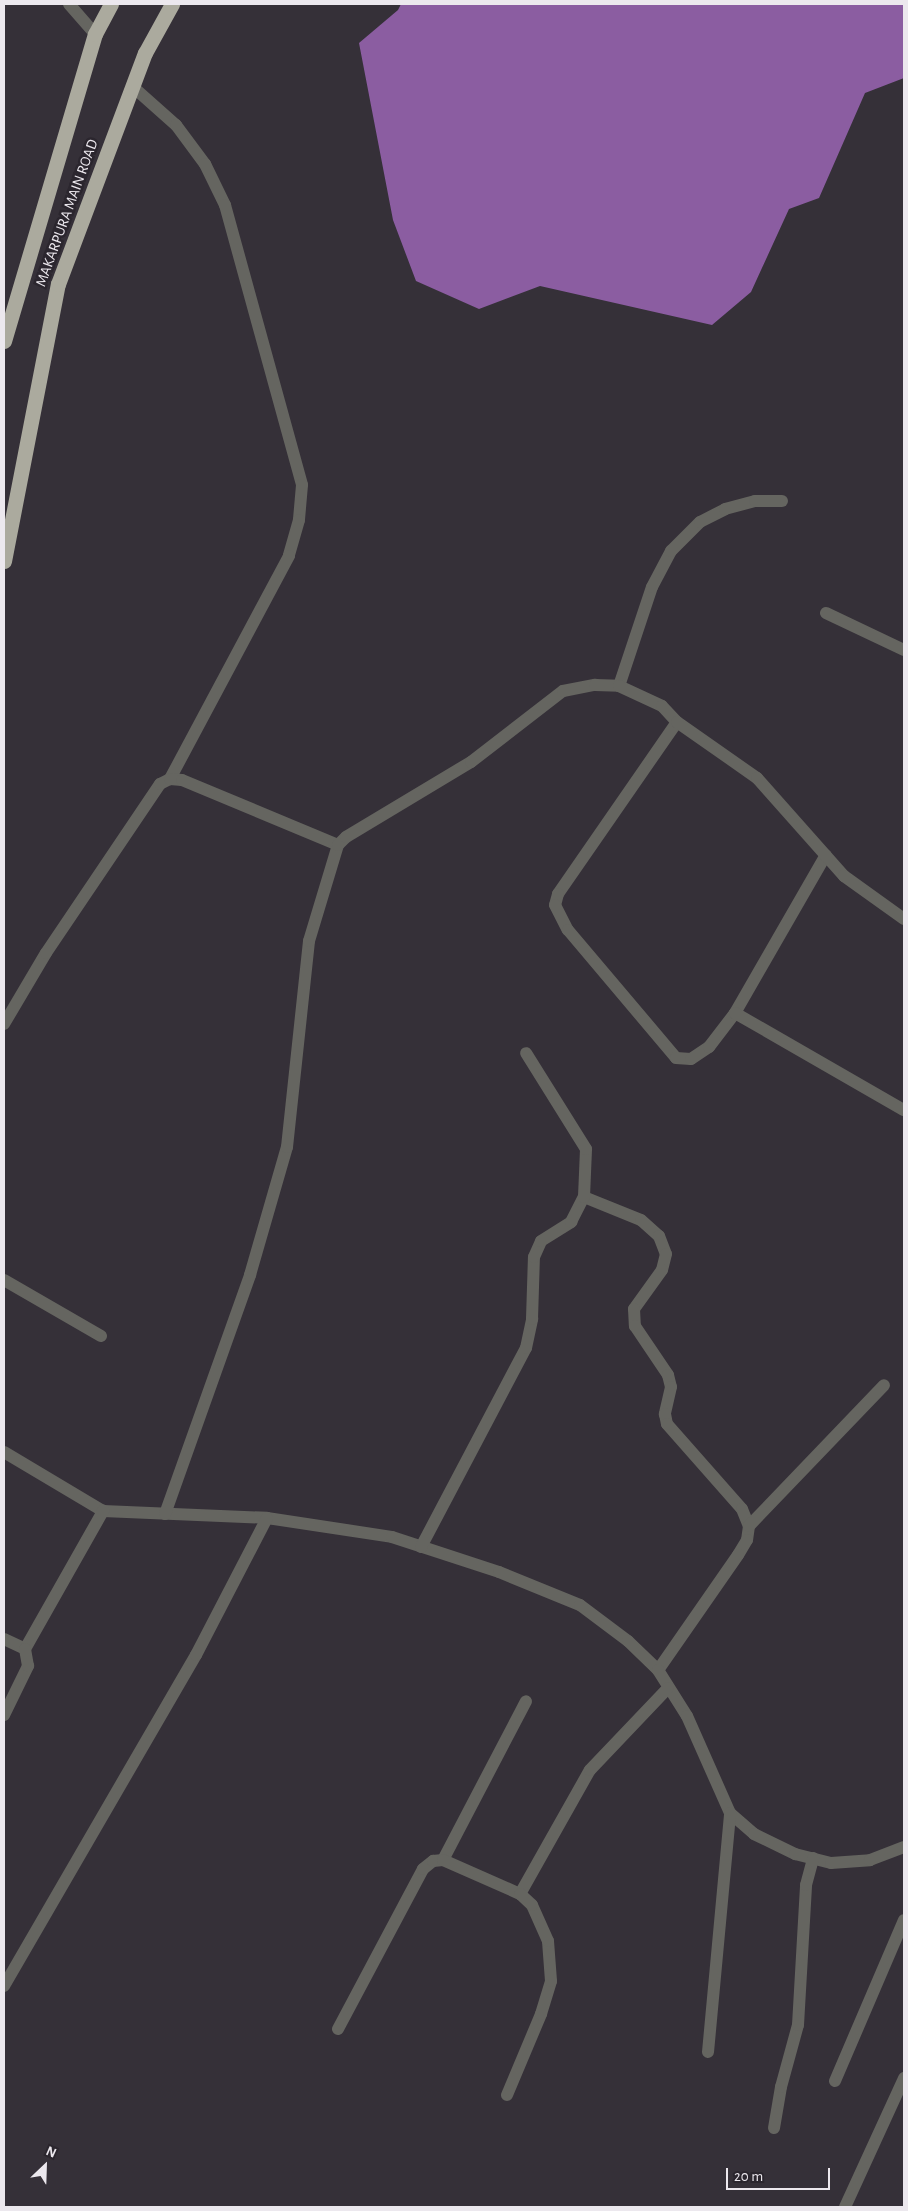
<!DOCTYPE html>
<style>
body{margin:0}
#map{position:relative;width:908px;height:2211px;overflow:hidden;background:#353038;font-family:"Alegreya Sans",sans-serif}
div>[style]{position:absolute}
.water>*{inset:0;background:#8b5da1}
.lane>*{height:12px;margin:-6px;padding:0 6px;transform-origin:6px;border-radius:6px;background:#656560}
.street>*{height:12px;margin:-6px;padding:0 6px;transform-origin:6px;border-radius:6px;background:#656560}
.highway>*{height:15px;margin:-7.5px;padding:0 7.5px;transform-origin:7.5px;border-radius:7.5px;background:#abaa9e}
span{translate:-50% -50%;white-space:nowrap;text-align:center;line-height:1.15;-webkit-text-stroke:5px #2b262e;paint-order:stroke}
.street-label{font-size:15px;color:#ece8ee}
.frame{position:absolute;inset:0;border:5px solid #ece8ee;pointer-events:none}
.north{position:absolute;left:20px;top:2141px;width:50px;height:50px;-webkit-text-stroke:4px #2b262e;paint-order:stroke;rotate:24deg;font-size:14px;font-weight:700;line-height:20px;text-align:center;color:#ece8ee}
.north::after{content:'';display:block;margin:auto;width:18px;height:22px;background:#ece8ee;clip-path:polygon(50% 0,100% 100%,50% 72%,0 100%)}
.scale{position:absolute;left:726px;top:2168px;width:104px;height:22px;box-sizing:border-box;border:2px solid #ece8ee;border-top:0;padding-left:6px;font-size:15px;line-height:18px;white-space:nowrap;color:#ece8ee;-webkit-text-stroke:4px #2b262e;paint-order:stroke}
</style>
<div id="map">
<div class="water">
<div style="clip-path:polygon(401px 4px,904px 4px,904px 78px,865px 93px,819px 198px,789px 209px,751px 292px,712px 325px,540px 286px,479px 309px,416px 281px,393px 220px,359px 43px,398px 10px)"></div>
</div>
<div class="lane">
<div style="left:69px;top:4px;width:40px;rotate:49deg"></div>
<div style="left:4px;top:1280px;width:112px;rotate:30deg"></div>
</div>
<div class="street">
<div style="left:132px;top:86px;width:59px;rotate:41.6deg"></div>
<div style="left:176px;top:125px;width:49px;rotate:53.4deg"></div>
<div style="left:205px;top:164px;width:46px;rotate:64deg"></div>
<div style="left:225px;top:205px;width:290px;rotate:74.6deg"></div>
<div style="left:302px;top:485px;width:35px;rotate:95deg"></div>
<div style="left:299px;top:520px;width:37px;rotate:106deg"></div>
<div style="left:289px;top:556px;width:253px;rotate:118.1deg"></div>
<div style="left:826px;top:613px;width:86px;rotate:25.4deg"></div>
<div style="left:619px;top:686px;width:104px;rotate:-71.6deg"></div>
<div style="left:652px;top:587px;width:41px;rotate:-62.2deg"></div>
<div style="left:671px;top:551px;width:41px;rotate:-45deg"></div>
<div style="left:700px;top:522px;width:28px;rotate:-27deg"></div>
<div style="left:725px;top:509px;width:31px;rotate:-15deg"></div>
<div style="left:755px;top:501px;width:27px"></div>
<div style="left:677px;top:722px;width:209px;rotate:124.7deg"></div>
<div style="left:558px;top:894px;width:11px;rotate:105deg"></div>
<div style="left:555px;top:905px;width:28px;rotate:63deg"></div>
<div style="left:568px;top:930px;width:167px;rotate:49.8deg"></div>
<div style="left:676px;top:1058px;width:15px;rotate:4deg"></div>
<div style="left:691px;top:1059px;width:22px;rotate:-34deg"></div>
<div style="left:709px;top:1047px;width:43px;rotate:-52.6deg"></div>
<div style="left:735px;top:1013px;width:182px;rotate:-60.1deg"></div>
<div style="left:735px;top:1013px;width:195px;rotate:29.9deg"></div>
<div style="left:4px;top:1024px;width:82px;rotate:-59.4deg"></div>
<div style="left:46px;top:953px;width:204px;rotate:-56deg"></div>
<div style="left:160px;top:784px;width:11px;rotate:-27deg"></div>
<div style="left:170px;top:779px;width:12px;rotate:5deg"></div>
<div style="left:182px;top:780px;width:169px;rotate:22.6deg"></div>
<div style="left:584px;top:1197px;width:61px;rotate:22deg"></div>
<div style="left:641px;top:1220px;width:24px;rotate:42deg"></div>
<div style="left:659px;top:1236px;width:19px;rotate:69deg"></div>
<div style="left:666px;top:1254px;width:16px;rotate:104deg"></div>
<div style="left:662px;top:1270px;width:48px;rotate:125.7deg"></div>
<div style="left:634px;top:1309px;width:17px;rotate:87deg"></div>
<div style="left:635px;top:1326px;width:59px;rotate:56deg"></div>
<div style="left:668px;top:1375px;width:12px;rotate:76deg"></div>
<div style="left:671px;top:1387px;width:28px;rotate:103deg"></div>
<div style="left:665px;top:1414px;width:10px;rotate:79deg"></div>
<div style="left:667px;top:1424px;width:113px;rotate:48.6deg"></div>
<div style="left:742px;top:1509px;width:18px;rotate:68deg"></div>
<div style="left:749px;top:1526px;width:14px;rotate:98deg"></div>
<div style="left:747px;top:1540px;width:17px;rotate:121deg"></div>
<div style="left:738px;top:1555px;width:140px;rotate:124.8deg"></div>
<div style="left:4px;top:1452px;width:115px;rotate:30.8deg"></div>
<div style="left:103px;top:1511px;width:164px;rotate:2.4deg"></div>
<div style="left:267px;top:1518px;width:126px;rotate:8.6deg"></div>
<div style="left:392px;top:1537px;width:113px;rotate:18.1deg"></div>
<div style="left:499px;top:1572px;width:87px;rotate:22.2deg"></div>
<div style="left:580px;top:1605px;width:60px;rotate:36.9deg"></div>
<div style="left:628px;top:1641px;width:42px;rotate:44deg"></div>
<div style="left:658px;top:1670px;width:54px;rotate:57.8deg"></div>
<div style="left:687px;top:1716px;width:106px;rotate:66.1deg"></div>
<div style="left:730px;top:1813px;width:32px;rotate:41deg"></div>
<div style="left:754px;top:1834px;width:46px;rotate:26deg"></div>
<div style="left:795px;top:1854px;width:37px;rotate:14deg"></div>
<div style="left:831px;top:1863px;width:39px;rotate:-4deg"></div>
<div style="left:870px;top:1860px;width:36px;rotate:-21deg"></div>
<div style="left:165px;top:1514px;width:254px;rotate:-70.4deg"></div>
<div style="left:250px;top:1275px;width:133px;rotate:-73.9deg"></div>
<div style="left:287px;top:1147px;width:207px;rotate:-83.9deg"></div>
<div style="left:309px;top:941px;width:100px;rotate:-73.2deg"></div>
<div style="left:338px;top:845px;width:11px;rotate:-45deg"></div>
<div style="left:346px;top:837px;width:146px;rotate:-31deg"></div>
<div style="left:471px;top:762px;width:116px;rotate:-37.7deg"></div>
<div style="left:563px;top:691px;width:33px;rotate:-11deg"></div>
<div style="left:595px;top:685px;width:24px;rotate:2deg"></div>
<div style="left:619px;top:686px;width:47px;rotate:24.9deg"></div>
<div style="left:662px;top:706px;width:22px;rotate:47deg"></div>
<div style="left:677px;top:722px;width:98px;rotate:35deg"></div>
<div style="left:757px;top:778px;width:131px;rotate:48.4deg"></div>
<div style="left:844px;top:876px;width:74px;rotate:35.6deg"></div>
<div style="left:749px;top:1526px;width:195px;rotate:-46.2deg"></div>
<div style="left:421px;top:1547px;width:225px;rotate:-62.2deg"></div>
<div style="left:526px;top:1348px;width:30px;rotate:-78deg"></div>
<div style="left:532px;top:1319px;width:62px;rotate:-88.2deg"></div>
<div style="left:534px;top:1257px;width:17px;rotate:-66deg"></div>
<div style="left:541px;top:1241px;width:36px;rotate:-32deg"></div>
<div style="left:571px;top:1222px;width:28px;rotate:-63deg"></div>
<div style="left:584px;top:1197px;width:48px;rotate:-87.6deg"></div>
<div style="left:586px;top:1149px;width:113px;rotate:-122deg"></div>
<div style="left:4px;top:1639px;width:23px;rotate:25deg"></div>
<div style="left:25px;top:1649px;width:159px;rotate:-60.5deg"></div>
<div style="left:4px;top:1715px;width:55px;rotate:-63.9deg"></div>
<div style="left:28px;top:1666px;width:17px;rotate:-100deg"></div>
<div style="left:443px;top:1860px;width:179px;rotate:-62.4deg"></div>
<div style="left:4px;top:1986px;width:383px;rotate:-59.9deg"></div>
<div style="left:196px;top:1655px;width:154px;rotate:-62.6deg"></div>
<div style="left:338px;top:2029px;width:181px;rotate:-62deg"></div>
<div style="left:423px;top:1869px;width:13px;rotate:-39deg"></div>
<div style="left:433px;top:1861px;width:10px;rotate:-6deg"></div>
<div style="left:443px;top:1860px;width:84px;rotate:23.8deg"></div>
<div style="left:520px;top:1894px;width:142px;rotate:-60.6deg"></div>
<div style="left:590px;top:1770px;width:113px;rotate:-46.4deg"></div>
<div style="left:708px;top:2052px;width:240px;rotate:-84.7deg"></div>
<div style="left:835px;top:2081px;width:175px;rotate:-66.8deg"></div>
<div style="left:507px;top:2095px;width:88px;rotate:-67.2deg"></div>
<div style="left:541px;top:2014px;width:34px;rotate:-73deg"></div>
<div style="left:551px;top:1981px;width:40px;rotate:-94.3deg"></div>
<div style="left:548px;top:1941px;width:39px;rotate:-114deg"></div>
<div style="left:532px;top:1905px;width:16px;rotate:-137deg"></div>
<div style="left:774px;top:2128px;width:42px;rotate:-80.3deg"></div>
<div style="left:781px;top:2087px;width:64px;rotate:-74.7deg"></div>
<div style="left:798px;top:2025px;width:140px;rotate:-86.7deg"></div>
<div style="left:806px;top:1885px;width:28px;rotate:-75deg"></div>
<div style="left:845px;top:2207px;width:142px;rotate:-65.4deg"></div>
</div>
<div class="highway">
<div style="left:4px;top:341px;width:320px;rotate:-73.5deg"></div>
<div style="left:95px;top:34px;width:34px;rotate:-62deg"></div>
<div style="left:4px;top:561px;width:282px;rotate:-79deg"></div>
<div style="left:58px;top:284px;width:247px;rotate:-69.4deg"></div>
<div style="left:145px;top:53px;width:56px;rotate:-61.1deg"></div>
</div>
<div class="street-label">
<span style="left:67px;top:213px;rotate:-70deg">MAKARPURA MAIN ROAD</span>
</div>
<div class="frame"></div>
<div class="north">N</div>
<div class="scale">20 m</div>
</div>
